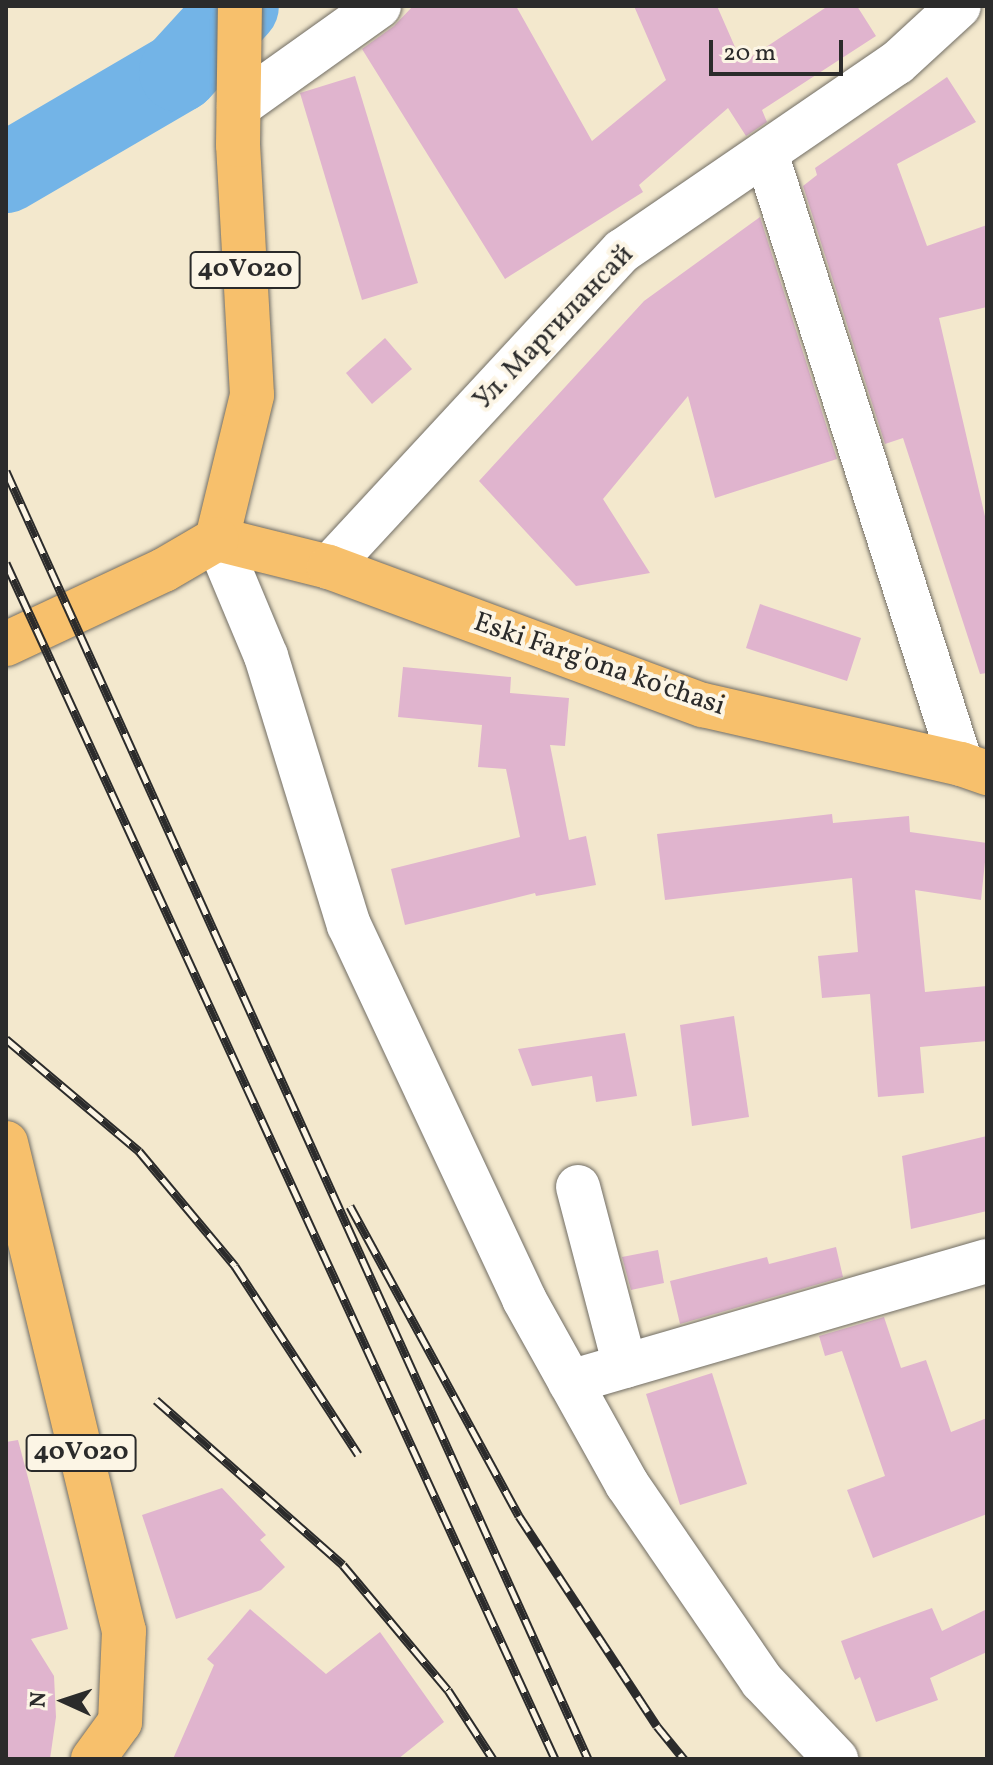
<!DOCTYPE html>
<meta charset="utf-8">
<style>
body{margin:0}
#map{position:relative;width:993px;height:1765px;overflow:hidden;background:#f3e8cd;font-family:Vollkorn,serif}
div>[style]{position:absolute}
.river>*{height:80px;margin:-40px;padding:0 40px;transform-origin:40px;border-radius:40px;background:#73b4e7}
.building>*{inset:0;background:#e0b4ce}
.roads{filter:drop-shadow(0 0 2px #716d64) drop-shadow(0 0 2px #716d64)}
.minor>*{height:44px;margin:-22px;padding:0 22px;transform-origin:22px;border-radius:22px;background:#fff}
.major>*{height:44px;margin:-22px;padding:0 22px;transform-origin:22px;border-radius:22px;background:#f7c06c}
.rail>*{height:9px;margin-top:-4.5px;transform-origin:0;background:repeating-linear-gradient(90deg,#fcf5e5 0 18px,#2b2b2b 0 36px);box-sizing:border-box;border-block:2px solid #2b2b2b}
span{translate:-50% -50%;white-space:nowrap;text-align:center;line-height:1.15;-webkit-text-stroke:8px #fcf5e5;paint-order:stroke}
.shield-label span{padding:2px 6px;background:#fcf5e5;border:2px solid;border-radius:6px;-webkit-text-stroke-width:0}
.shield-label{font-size:26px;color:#2b2b2b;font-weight:700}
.street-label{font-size:28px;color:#2b2b2b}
.frame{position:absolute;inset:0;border:8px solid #2b2b2b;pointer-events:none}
.north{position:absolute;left:24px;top:1661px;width:80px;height:80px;-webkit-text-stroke:6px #fcf5e5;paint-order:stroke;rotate:273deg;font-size:22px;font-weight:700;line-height:32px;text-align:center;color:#2b2b2b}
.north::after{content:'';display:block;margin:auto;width:28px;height:36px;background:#2b2b2b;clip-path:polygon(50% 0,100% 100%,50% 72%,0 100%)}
.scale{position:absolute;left:709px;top:40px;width:134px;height:36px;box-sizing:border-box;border:4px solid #2b2b2b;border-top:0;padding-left:10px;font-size:24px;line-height:28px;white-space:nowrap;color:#2b2b2b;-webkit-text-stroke:6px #fcf5e5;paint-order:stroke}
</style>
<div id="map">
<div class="river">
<div style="left:6px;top:173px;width:200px;rotate:-30.3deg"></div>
<div style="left:179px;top:72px;width:89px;rotate:-47.7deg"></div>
</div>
<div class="building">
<div style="clip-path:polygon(413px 6px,516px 6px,592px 141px,666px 80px,634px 6px,717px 6px,742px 63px,828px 6px,857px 6px,876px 36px,762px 110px,767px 122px,746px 136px,728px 108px,639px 185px,643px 192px,505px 279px,362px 49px,394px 26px)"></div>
<div style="clip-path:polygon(355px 76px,418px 283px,362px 300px,300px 93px)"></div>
<div style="clip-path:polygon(947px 77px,976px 122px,897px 164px,927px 246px,987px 225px,987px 307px,939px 318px,987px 525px,987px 673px,980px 674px,903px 438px,885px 444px,803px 186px,817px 175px,815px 168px)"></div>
<div style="clip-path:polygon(760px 217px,837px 459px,715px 498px,688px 396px,603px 499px,650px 573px,576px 586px,479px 481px,644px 301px)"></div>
<div style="clip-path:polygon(385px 338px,412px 369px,372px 404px,346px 373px)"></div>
<div style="clip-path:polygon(760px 604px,861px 638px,847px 681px,746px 648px)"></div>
<div style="clip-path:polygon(403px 667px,511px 677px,510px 693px,569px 698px,565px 746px,550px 745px,569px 840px,586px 836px,596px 885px,536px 896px,535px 893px,405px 925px,391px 869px,520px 837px,506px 769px,478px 767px,482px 725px,398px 717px)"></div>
<div style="clip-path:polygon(832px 814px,833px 823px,909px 816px,910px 832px,987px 843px,981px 900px,915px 890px,925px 992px,987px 986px,987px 1041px,920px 1047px,924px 1093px,878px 1097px,870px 994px,822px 998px,818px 956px,858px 952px,852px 878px,665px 900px,657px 834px)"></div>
<div style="clip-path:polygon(734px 1016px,749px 1117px,692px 1126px,680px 1025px)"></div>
<div style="clip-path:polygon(625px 1033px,637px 1096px,596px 1102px,592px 1076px,532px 1086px,518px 1049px)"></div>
<div style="clip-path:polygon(987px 1136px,987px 1211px,911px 1229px,902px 1156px)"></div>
<div style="clip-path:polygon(836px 1247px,843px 1277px,680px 1324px,670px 1281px,767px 1257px,769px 1264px)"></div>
<div style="clip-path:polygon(658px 1250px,664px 1283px,631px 1290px,622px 1257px)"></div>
<div style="clip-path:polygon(884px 1317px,901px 1368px,926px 1360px,951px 1432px,987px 1418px,987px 1514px,873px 1558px,847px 1490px,885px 1476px,842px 1351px,825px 1356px,819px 1336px)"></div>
<div style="clip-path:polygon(712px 1373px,747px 1484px,680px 1505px,646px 1394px)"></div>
<div style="clip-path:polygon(18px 1440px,68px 1629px,31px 1639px,54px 1676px,56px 1717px,50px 1759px,6px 1759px,6px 1442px)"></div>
<div style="clip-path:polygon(222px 1488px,266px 1535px,260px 1540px,285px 1567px,261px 1590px,176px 1619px,142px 1515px)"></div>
<div style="clip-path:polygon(932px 1608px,942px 1631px,987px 1609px,987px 1652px,930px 1678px,938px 1700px,876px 1722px,860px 1677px,855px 1680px,841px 1641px)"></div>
<div style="clip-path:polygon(250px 1609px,326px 1674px,380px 1632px,444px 1722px,398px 1759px,173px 1759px,214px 1665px,207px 1659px)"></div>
</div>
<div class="roads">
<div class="minor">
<div style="left:239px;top:106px;width:172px;rotate:-35.5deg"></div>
<div style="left:766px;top:153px;width:641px;rotate:72.3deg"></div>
<div style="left:217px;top:539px;width:127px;rotate:67.3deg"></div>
<div style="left:266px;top:656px;width:282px;rotate:72.9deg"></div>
<div style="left:349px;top:925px;width:413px;rotate:64.9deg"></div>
<div style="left:524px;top:1299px;width:212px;rotate:60.9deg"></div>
<div style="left:627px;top:1484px;width:239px;rotate:55.6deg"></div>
<div style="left:762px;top:1681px;width:108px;rotate:46.5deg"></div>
<div style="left:329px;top:567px;width:431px;rotate:-47.2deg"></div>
<div style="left:622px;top:251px;width:333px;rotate:-34.4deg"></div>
<div style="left:897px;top:63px;width:84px;rotate:-42.6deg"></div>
<div style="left:578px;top:1187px;width:185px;rotate:75.3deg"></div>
<div style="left:570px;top:1382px;width:434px;rotate:-16.2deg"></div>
</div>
<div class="major">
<div style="left:217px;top:539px;width:115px;rotate:14deg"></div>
<div style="left:329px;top:567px;width:399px;rotate:20.3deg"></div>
<div style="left:703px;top:705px;width:265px;rotate:12.9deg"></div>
<div style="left:961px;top:764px;width:28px;rotate:19deg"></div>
<div style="left:217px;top:539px;width:148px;rotate:-76.3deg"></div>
<div style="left:252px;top:395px;width:250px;rotate:-93.2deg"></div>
<div style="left:238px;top:145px;width:139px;rotate:-89.2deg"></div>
<div style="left:6px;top:644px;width:174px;rotate:-25.1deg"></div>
<div style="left:164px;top:570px;width:61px;rotate:-30.3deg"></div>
<div style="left:6px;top:1143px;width:502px;rotate:76.41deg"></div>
<div style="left:124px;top:1631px;width:91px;rotate:92.5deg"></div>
<div style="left:120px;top:1722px;width:46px;rotate:126.1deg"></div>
</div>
</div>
<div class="rail">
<div style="left:6px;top:471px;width:1413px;rotate:65.68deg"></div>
<div style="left:6px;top:563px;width:1316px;rotate:65.34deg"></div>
<div style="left:6px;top:1039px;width:174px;rotate:40.1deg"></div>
<div style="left:139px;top:1151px;width:150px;rotate:50.1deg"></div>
<div style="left:235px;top:1266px;width:225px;rotate:56.8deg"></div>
<div style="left:350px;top:1206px;width:353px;rotate:61.4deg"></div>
<div style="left:519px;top:1516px;width:251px;rotate:56.7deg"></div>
<div style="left:657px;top:1726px;width:43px;rotate:50.7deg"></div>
<div style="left:156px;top:1400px;width:249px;rotate:41.4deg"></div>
<div style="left:343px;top:1565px;width:163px;rotate:50deg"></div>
<div style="left:448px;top:1690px;width:82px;rotate:56.9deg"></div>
</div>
<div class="shield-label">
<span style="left:245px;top:270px">40V020</span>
<span style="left:81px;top:1453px">40V020</span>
</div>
<div class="street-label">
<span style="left:554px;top:328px;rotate:-46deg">Ул. Маргилансай</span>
<span style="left:599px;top:665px;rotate:19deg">Eski Farg'ona ko'chasi</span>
</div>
<div class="frame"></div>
<div class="north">N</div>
<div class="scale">20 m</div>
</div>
